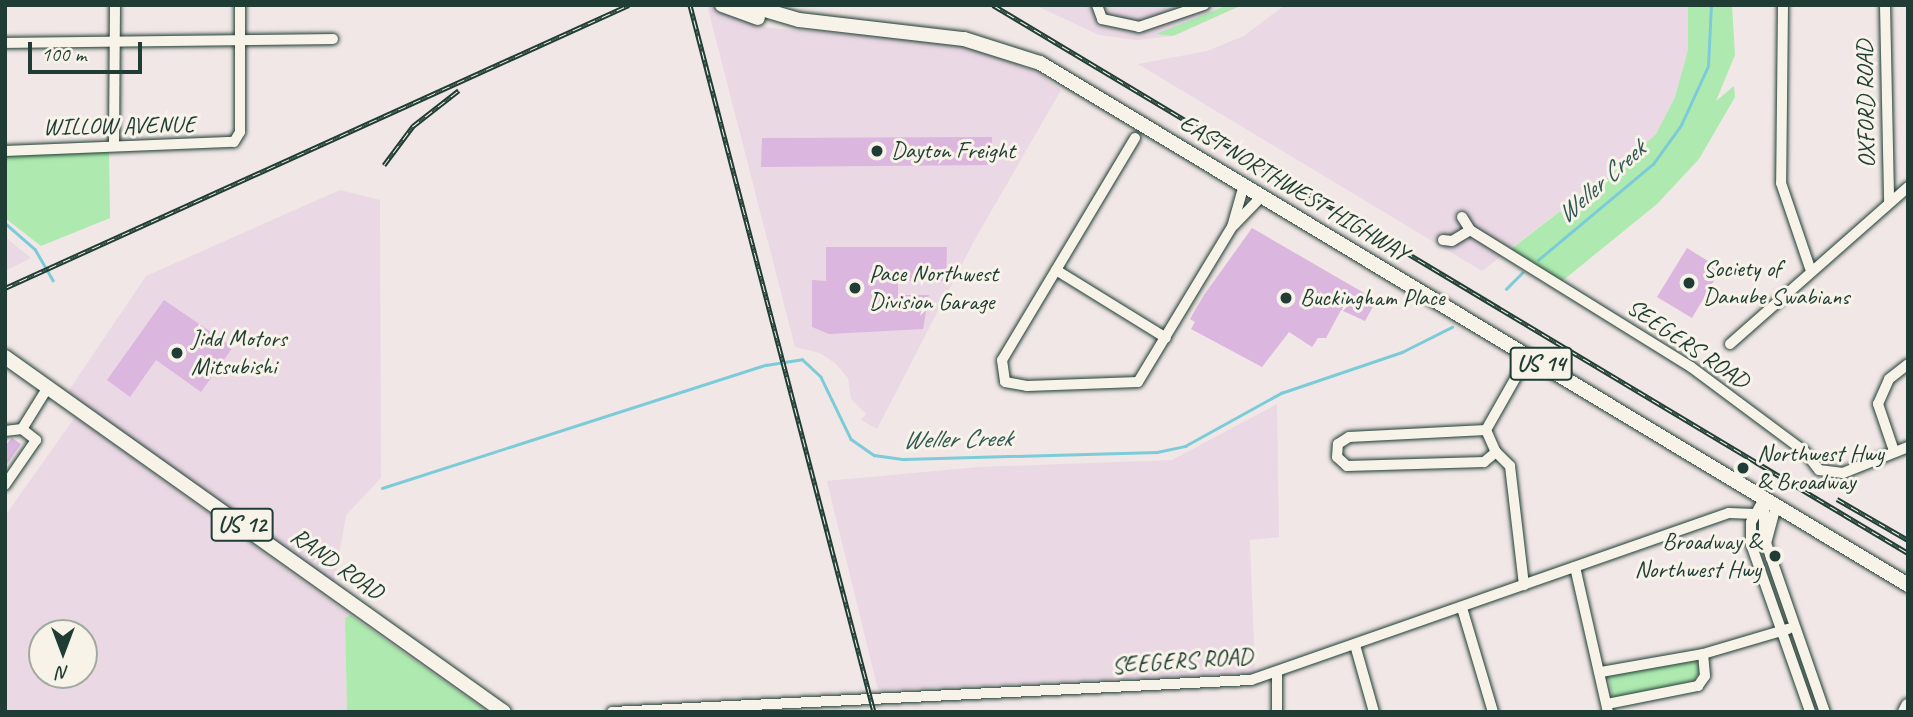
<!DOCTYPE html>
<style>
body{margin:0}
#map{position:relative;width:1913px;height:717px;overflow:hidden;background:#f1e7e6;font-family:Caveat,sans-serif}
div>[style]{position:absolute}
.built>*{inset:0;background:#ead8e4}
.green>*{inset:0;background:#aeeab0}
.stream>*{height:2.5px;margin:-1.25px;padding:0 1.25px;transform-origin:1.25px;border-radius:1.25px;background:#7ccbd9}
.building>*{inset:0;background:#dbb6df}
.roads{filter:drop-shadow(0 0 2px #1f3d34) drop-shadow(0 0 2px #1f3d34)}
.minor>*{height:10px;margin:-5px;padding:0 5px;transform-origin:5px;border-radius:5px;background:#f7f3e8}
.major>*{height:14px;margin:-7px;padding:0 7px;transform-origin:7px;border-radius:7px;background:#f7f3e8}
.rail>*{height:5px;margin-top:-2.5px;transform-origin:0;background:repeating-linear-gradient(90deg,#f7f3e8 0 8px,#1f3d34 0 16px);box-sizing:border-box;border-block:2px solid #1f3d34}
.dots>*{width:19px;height:19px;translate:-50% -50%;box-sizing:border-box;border:4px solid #f7f3e8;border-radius:50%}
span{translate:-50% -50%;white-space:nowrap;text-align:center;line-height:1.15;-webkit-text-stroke:6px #f7f3e8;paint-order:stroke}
.shield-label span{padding:2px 5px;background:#f7f3e8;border:2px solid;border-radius:5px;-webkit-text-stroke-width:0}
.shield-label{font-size:23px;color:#1f3d34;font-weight:700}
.street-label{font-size:24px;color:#1f3d34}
.poi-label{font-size:24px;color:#1f3d34}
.left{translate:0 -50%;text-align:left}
.right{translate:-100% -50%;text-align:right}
.water-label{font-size:26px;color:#325955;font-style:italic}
.frame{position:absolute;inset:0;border:7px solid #1f3d34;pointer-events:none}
.north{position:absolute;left:28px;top:619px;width:70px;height:70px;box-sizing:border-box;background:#f7f3e8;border:2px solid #a1aaa0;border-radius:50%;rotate:180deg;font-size:19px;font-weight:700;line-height:28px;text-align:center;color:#1f3d34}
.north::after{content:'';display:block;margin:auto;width:24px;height:32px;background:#1f3d34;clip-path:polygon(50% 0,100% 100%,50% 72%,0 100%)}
.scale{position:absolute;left:28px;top:42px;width:114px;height:32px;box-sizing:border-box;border:4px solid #1f3d34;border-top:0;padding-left:9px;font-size:21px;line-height:24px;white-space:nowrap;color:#1f3d34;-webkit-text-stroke:5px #f7f3e8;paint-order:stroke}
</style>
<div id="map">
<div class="built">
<div style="clip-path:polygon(707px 5px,769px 28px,962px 43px,1039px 73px,1061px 90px,974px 241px,877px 429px,861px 420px,866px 414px,851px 399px,848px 378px,836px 364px,820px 353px,795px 347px)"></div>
<div style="clip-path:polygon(1035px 5px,1242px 5px,1173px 36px,1136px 40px,1099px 35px)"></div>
<div style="clip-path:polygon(1285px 5px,1688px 5px,1688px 50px,1675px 97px,1656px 134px,1567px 214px,1558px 212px,1482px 271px,1138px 64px,1207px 51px,1244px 36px)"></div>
<div style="clip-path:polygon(340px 190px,380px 200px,381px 478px,346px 515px,334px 584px,65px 396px,146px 276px)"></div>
<div style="clip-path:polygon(5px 237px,31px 258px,5px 271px)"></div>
<div style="clip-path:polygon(1277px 404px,1279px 537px,1250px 540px,1255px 673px,878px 690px,827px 481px,979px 467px,1172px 460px)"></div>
<div style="clip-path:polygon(evenodd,75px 417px,350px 615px,345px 618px,347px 712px,5px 712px,5px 516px,75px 417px,42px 633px,84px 633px,84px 675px,42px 675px,42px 633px)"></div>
</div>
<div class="green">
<div style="clip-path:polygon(1228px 5px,1242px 5px,1173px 36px,1156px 34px)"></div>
<div style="clip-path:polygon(1688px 5px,1732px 5px,1735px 55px,1716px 101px,1734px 86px,1735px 97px,1699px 159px,1657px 204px,1561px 282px,1511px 249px,1559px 212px,1567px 214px,1656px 134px,1675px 97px,1688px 50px)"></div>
<div style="clip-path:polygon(109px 151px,110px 218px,41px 246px,5px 218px,5px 155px)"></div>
<div style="clip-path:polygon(350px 615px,488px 712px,347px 712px,345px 618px)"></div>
<div style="clip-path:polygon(1695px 660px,1701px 671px,1693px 681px,1613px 698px,1608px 676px)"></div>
</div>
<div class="stream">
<div style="left:5px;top:223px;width:40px;rotate:41deg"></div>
<div style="left:35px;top:249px;width:36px;rotate:60deg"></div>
<div style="left:1538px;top:260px;width:150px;rotate:-39.9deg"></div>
<div style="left:1653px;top:164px;width:48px;rotate:-54.3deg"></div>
<div style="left:1681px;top:125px;width:65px;rotate:-65.4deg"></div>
<div style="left:1708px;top:66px;width:61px;rotate:-87.2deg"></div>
<div style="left:1506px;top:289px;width:23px;rotate:-45deg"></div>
<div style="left:382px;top:488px;width:403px;rotate:-17.8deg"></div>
<div style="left:766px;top:365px;width:36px;rotate:-9deg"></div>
<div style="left:802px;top:359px;width:26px;rotate:43deg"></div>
<div style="left:821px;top:377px;width:69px;rotate:64.2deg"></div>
<div style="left:851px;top:439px;width:28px;rotate:35deg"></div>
<div style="left:874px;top:455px;width:30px;rotate:8deg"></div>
<div style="left:904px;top:459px;width:253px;rotate:-1.6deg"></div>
<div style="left:1157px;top:452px;width:29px;rotate:-12deg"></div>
<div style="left:1185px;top:446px;width:110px;rotate:-28.9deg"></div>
<div style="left:1281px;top:393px;width:128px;rotate:-18.7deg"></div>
<div style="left:1402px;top:352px;width:56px;rotate:-26.6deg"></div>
</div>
<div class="building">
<div style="clip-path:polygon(992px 137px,991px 165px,761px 167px,762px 138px)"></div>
<div style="clip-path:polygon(1252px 228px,1371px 297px,1375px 303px,1365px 321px,1341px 310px,1326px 338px,1318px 338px,1312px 347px,1289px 332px,1262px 367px,1191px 329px,1195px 322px,1190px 319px,1204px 295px)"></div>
<div style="clip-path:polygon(826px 247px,947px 247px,946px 281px,898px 281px,898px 295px,929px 295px,923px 329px,829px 334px,812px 327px,812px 280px,826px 281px)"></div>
<div style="clip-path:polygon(1687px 248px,1721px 269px,1692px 318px,1657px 297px)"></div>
<div style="clip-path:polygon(164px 300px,233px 347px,201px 392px,156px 360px,130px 397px,107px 380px)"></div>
<div style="clip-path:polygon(12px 438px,21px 444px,5px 467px,5px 446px)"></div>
</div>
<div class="roads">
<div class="minor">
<div style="left:1097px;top:5px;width:15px;rotate:70deg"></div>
<div style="left:1102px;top:19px;width:38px;rotate:12deg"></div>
<div style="left:1139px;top:27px;width:69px;rotate:-18.7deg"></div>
<div style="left:1783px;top:5px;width:178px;rotate:90.6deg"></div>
<div style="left:1781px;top:183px;width:90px;rotate:71.2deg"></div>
<div style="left:1885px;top:5px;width:197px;rotate:88.8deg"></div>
<div style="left:5px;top:43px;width:328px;rotate:-0.7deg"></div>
<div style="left:1135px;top:138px;width:259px;rotate:120.9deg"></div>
<div style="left:1002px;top:360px;width:22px;rotate:82deg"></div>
<div style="left:1005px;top:382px;width:22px;rotate:10deg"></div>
<div style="left:1027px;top:386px;width:111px;rotate:-2.1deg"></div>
<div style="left:1138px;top:382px;width:181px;rotate:-58.8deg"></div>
<div style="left:1232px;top:227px;width:44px;rotate:-74.1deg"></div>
<div style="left:114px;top:146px;width:141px;rotate:-89.6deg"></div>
<div style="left:5px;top:151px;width:229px;rotate:-2.3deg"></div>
<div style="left:234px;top:142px;width:12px;rotate:-59deg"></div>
<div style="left:240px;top:132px;width:127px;rotate:-90deg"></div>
<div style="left:1462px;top:217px;width:15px;rotate:58deg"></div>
<div style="left:1470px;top:230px;width:260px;rotate:31.8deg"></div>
<div style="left:1691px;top:367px;width:142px;rotate:36.7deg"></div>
<div style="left:1805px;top:452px;width:23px;rotate:52deg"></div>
<div style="left:1819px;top:470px;width:24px;rotate:7deg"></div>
<div style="left:1843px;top:473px;width:70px;rotate:-21.8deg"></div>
<div style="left:1234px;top:225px;width:40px;rotate:-46deg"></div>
<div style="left:1443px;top:240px;width:9px;rotate:6deg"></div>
<div style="left:1452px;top:241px;width:21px;rotate:-31deg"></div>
<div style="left:1056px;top:270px;width:129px;rotate:31.7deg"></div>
<div style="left:1730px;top:344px;width:237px;rotate:-41.4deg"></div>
<div style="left:22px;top:429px;width:49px;rotate:-58.2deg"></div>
<div style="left:1486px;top:430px;width:24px;rotate:66deg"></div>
<div style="left:1496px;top:452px;width:16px;rotate:140deg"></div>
<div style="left:1484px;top:462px;width:137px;rotate:178.3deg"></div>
<div style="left:1347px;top:466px;width:13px;rotate:-138deg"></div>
<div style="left:1337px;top:457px;width:13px;rotate:-86deg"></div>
<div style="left:1338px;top:444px;width:13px;rotate:-32deg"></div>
<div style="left:1349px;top:437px;width:137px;rotate:-2.9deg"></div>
<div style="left:1486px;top:430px;width:85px;rotate:-60.4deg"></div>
<div style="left:5px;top:431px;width:17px;rotate:-7deg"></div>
<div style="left:22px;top:429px;width:18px;rotate:38deg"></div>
<div style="left:36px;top:440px;width:55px;rotate:124.6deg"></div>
<div style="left:1894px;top:451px;width:50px;rotate:-108.8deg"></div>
<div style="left:1878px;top:404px;width:27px;rotate:-66deg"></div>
<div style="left:1889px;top:379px;width:24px;rotate:-38deg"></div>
<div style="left:1496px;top:452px;width:20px;rotate:45deg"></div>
<div style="left:1510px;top:466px;width:120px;rotate:83.3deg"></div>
<div style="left:1764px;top:499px;width:26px;rotate:119deg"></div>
<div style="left:1751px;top:522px;width:22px;rotate:90deg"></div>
<div style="left:1751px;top:544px;width:178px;rotate:70.6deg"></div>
<div style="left:1776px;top:506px;width:38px;rotate:105deg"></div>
<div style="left:1766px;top:543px;width:179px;rotate:70.8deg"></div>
<div style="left:1764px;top:540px;width:35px;rotate:-90deg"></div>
<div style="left:1575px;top:567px;width:149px;rotate:77.2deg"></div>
<div style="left:1462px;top:608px;width:109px;rotate:73.4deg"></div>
<div style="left:1355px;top:645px;width:70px;rotate:74.2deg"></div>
<div style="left:1277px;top:672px;width:40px;rotate:90deg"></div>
<div style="left:1601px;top:672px;width:104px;rotate:-10deg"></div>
<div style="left:1703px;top:654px;width:89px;rotate:-16.4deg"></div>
<div style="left:1607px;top:704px;width:93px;rotate:-11.2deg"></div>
<div style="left:1698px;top:686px;width:12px;rotate:-55deg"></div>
<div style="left:1705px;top:676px;width:22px;rotate:-95deg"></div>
<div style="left:612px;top:712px;width:640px;rotate:-2.87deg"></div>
<div style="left:1251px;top:680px;width:506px;rotate:-19.26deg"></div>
<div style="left:1729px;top:513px;width:26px;rotate:2deg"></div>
</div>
<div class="major">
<div style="left:722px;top:5px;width:38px;rotate:20deg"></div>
<div style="left:748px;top:5px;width:53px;rotate:16.4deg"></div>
<div style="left:799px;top:20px;width:166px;rotate:6.6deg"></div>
<div style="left:964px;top:39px;width:80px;rotate:17.5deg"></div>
<div style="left:1040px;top:63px;width:1013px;rotate:31.02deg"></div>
<div style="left:5px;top:357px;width:612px;rotate:35.43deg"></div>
<div style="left:1905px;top:712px;width:7px;rotate:-63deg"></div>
</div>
</div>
<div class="rail">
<div style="left:690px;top:5px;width:731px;rotate:75.41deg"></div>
<div style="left:993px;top:5px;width:1067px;rotate:30.92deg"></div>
<div style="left:384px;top:165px;width:49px;rotate:-53.4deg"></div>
<div style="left:413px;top:126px;width:58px;rotate:-38deg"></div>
<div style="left:5px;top:288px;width:685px;rotate:-24.4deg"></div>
<div style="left:1837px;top:499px;width:82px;rotate:30deg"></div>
</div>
<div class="dots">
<div style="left:877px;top:151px;background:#1f3d34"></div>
<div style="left:1689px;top:283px;background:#1f3d34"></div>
<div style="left:855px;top:288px;background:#1f3d34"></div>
<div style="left:1286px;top:298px;background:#1f3d34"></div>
<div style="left:177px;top:353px;background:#1f3d34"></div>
<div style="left:1743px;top:468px;background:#1f3d34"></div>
<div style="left:1775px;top:556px;background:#1f3d34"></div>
</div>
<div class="shield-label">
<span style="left:1541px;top:364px">US 14</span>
<span style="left:242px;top:525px">US 12</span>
</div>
<div class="street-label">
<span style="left:1866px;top:104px;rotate:-91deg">OXFORD ROAD</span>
<span style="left:119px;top:126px;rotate:-1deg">WILLOW AVENUE</span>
<span style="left:1294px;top:188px;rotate:31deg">EAST NORTHWEST HIGHWAY</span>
<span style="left:1688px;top:344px;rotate:34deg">SEEGERS ROAD</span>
<span style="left:337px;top:564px;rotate:35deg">RAND ROAD</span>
<span style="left:1182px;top:661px;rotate:-4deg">SEEGERS ROAD</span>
</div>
<div class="poi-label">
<span class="left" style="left:891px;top:151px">Dayton Freight</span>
<span class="left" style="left:1703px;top:283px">Society of<br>Danube Swabians</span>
<span class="left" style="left:869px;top:288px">Pace Northwest<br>Division Garage</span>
<span class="left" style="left:1300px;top:298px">Buckingham Place</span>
<span class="left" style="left:191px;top:353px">Jidd Motors<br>Mitsubishi</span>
<span class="left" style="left:1757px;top:468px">Northwest Hwy<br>&amp; Broadway</span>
<span class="right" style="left:1761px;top:556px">Broadway &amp;<br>Northwest Hwy</span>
</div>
<div class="water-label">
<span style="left:1601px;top:182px;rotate:-42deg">Weller Creek</span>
<span style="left:957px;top:439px;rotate:-1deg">Weller Creek</span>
</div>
<div class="frame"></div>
<div class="north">N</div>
<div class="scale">100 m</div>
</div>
